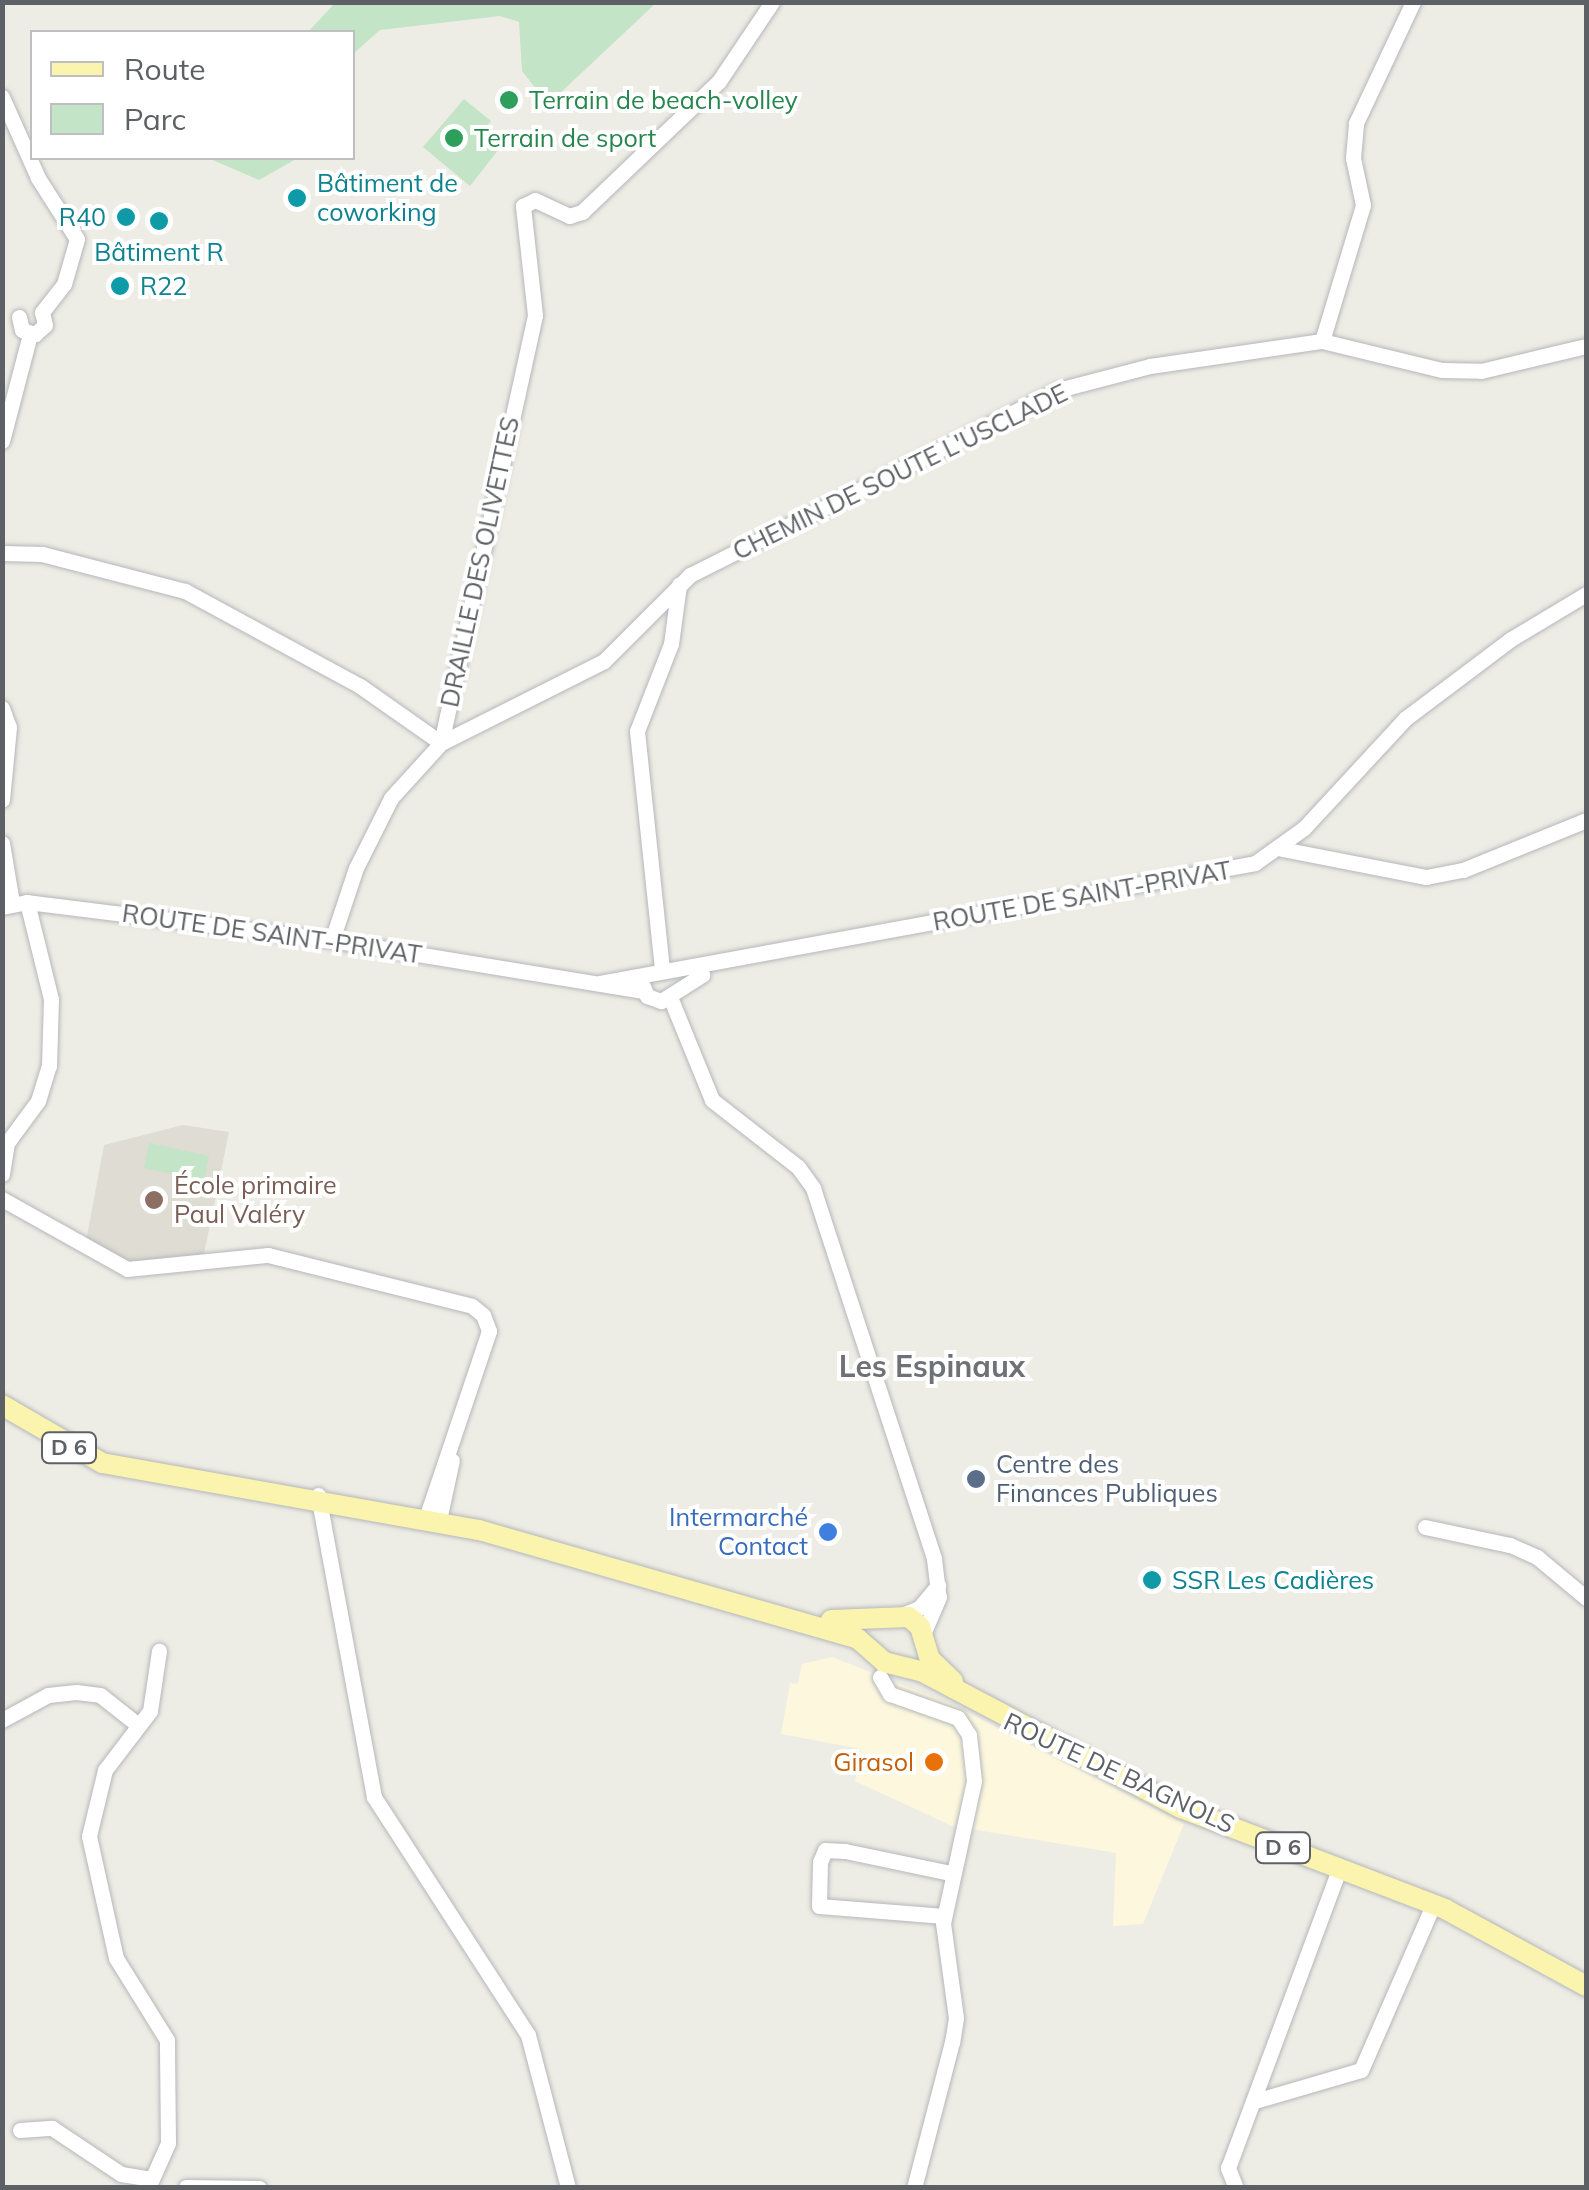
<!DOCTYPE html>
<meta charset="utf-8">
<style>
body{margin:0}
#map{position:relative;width:1589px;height:2190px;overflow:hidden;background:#eeede5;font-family:Mulish,sans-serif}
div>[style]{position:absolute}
.commercial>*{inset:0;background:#fcf7dd}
.education>*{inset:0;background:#dedcd3}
.green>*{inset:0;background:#c3e4c6}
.roads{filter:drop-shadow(0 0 2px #b5b7bb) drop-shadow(0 0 2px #b5b7bb)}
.minor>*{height:15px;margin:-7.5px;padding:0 7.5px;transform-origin:7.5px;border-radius:7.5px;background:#fff}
.major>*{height:20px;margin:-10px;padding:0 10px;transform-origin:10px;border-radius:10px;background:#faf4ae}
.dots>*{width:28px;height:28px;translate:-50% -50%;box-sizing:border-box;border:5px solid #fff;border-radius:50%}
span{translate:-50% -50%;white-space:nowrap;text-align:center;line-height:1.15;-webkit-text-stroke:8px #fff;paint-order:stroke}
.shield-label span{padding:2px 8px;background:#fff;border:2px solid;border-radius:8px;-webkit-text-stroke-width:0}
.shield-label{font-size:22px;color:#5d6064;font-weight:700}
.leisure-label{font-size:25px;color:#27864d}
.left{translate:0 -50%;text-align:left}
.culture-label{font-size:25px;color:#0d838f}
.right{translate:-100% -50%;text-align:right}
.street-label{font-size:25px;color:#5d6064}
.education-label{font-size:25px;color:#785e54}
.service-label{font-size:25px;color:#4e5e75}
.shop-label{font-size:25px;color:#366cbe}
.food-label{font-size:25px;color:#c56008}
.quarter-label{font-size:30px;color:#6e7176;font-weight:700}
.frame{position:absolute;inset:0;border:5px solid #5d6064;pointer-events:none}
.legend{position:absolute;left:30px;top:30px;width:325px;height:130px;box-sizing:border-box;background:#fff;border:2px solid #bebfc1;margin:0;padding:12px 18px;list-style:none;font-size:30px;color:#5d6064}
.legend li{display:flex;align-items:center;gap:20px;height:50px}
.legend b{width:50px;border:2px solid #bebfc1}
</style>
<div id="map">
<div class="commercial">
<div style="clip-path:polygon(832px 1657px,951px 1704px,1184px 1824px,1143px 1924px,1113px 1926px,1116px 1853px,952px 1826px,855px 1781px,861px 1749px,781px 1734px,790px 1683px,798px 1684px,802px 1664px)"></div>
</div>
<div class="education">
<div style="clip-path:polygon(183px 1125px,229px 1132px,204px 1254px,128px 1262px,86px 1241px,104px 1145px)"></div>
</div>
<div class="green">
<div style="clip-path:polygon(336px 2px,656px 2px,656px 3px,557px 96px,544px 99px,522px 71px,519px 22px,500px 16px,380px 30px,353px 54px,352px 32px,308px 32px)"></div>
<div style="clip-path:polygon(464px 99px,491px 121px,485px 129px,503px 144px,470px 186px,423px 147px)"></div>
<div style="clip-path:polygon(208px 158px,298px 158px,259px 180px)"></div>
<div style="clip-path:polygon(149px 1143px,209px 1156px,204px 1181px,144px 1168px)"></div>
</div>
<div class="roads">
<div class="minor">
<div style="left:2px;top:97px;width:89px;rotate:66deg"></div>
<div style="left:38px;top:178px;width:72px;rotate:57.4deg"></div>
<div style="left:77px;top:239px;width:47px;rotate:106.1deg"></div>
<div style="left:64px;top:284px;width:36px;rotate:128deg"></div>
<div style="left:19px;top:317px;width:13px;rotate:77deg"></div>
<div style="left:22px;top:330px;width:14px;rotate:17deg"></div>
<div style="left:35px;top:334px;width:13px;rotate:-42deg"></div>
<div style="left:45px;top:325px;width:13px;rotate:-103deg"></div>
<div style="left:1322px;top:341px;width:142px;rotate:-73.2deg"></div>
<div style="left:1363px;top:205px;width:48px;rotate:-102deg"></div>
<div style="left:1353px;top:158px;width:35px;rotate:-85deg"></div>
<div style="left:1356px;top:123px;width:134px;rotate:-64.8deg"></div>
<div style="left:2px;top:441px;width:111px;rotate:-75.3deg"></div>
<div style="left:2px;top:553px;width:40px;rotate:1.4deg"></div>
<div style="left:42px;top:554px;width:148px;rotate:14.5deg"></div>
<div style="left:185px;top:591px;width:199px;rotate:28.5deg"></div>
<div style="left:360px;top:686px;width:99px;rotate:35.1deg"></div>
<div style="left:441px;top:743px;width:182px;rotate:-26.7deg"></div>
<div style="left:604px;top:661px;width:122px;rotate:-45deg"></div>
<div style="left:690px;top:575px;width:412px;rotate:-26.7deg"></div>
<div style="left:1058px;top:390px;width:95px;rotate:-14.6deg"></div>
<div style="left:1150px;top:366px;width:174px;rotate:-8.3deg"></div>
<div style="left:1322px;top:341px;width:123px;rotate:13.6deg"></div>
<div style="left:1442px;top:370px;width:39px;rotate:1deg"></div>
<div style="left:1481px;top:371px;width:108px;rotate:-13.4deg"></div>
<div style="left:2px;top:708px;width:20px;rotate:70deg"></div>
<div style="left:9px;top:727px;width:73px;rotate:95.5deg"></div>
<div style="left:2px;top:843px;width:61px;rotate:80.5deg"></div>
<div style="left:1282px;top:849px;width:147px;rotate:11deg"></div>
<div style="left:1426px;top:877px;width:38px;rotate:-11deg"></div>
<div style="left:1463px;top:870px;width:133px;rotate:-22.1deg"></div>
<div style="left:2px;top:907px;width:25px;rotate:-11deg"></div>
<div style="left:27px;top:902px;width:307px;rotate:7.1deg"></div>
<div style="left:332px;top:940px;width:316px;rotate:9.3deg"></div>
<div style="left:332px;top:940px;width:76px;rotate:-71.6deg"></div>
<div style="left:356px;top:868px;width:78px;rotate:-63.4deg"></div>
<div style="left:391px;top:798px;width:74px;rotate:-47.7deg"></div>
<div style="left:441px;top:743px;width:438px;rotate:-77.6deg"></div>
<div style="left:535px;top:315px;width:110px;rotate:-96.3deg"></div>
<div style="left:523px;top:206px;width:13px;rotate:-27deg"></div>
<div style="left:535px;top:200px;width:38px;rotate:25deg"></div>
<div style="left:569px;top:216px;width:14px;rotate:-17deg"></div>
<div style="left:582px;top:212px;width:190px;rotate:-43.7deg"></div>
<div style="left:719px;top:81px;width:95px;rotate:-56.1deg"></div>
<div style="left:662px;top:969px;width:239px;rotate:-96deg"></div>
<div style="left:637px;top:731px;width:93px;rotate:-68.7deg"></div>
<div style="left:671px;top:644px;width:60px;rotate:-82.3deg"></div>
<div style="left:600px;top:983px;width:666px;rotate:-10.38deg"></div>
<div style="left:1255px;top:863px;width:60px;rotate:-35.5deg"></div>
<div style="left:1304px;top:828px;width:150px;rotate:-47.2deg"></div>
<div style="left:1406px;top:718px;width:131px;rotate:-37deg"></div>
<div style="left:1511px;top:639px;width:87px;rotate:-31deg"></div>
<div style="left:643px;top:986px;width:11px;rotate:68deg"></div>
<div style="left:647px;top:996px;width:15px;rotate:20deg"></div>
<div style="left:661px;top:1001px;width:49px;rotate:-32.4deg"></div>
<div style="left:670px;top:997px;width:111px;rotate:67.8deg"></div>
<div style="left:712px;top:1100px;width:109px;rotate:37.9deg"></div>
<div style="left:798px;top:1167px;width:26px;rotate:54deg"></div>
<div style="left:813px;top:1188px;width:390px;rotate:71.9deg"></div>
<div style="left:934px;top:1559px;width:38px;rotate:83deg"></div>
<div style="left:939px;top:1597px;width:40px;rotate:113.4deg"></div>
<div style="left:2px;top:1174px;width:31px;rotate:-81deg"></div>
<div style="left:7px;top:1143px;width:52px;rotate:-53.6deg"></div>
<div style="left:38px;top:1101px;width:37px;rotate:-73deg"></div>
<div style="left:49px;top:1066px;width:67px;rotate:-88.3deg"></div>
<div style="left:51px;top:999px;width:100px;rotate:-103.9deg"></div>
<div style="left:2px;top:1199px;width:143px;rotate:29.2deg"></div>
<div style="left:127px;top:1269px;width:142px;rotate:-5.7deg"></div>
<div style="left:268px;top:1255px;width:210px;rotate:14deg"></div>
<div style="left:472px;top:1306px;width:14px;rotate:39deg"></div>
<div style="left:483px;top:1315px;width:17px;rotate:69deg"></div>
<div style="left:489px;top:1331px;width:197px;rotate:108.6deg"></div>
<div style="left:318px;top:1495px;width:307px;rotate:79.5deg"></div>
<div style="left:374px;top:1797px;width:283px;rotate:57.1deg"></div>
<div style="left:528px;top:2035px;width:158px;rotate:75.3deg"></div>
<div style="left:439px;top:1520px;width:61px;rotate:-77.8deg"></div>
<div style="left:1425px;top:1527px;width:87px;rotate:12deg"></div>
<div style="left:1510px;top:1545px;width:30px;rotate:24deg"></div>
<div style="left:1537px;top:1557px;width:64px;rotate:39.9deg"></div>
<div style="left:902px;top:1615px;width:18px;rotate:-22deg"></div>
<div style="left:919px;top:1608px;width:30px;rotate:-50deg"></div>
<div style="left:880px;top:1677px;width:20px;rotate:60deg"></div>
<div style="left:890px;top:1694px;width:72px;rotate:19.4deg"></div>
<div style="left:958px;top:1718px;width:20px;rotate:57deg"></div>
<div style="left:969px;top:1735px;width:46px;rotate:83.8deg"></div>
<div style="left:974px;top:1781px;width:145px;rotate:102.3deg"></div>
<div style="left:943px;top:1923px;width:96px;rotate:82.2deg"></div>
<div style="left:956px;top:2018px;width:24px;rotate:99deg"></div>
<div style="left:952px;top:2042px;width:151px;rotate:104.6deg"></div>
<div style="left:2px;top:1720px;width:52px;rotate:-28.5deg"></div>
<div style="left:48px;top:1695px;width:28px;rotate:-6deg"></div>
<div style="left:76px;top:1692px;width:24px;rotate:7deg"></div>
<div style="left:100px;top:1695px;width:48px;rotate:38.3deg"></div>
<div style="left:944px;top:1916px;width:125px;rotate:-175.4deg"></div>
<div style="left:819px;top:1906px;width:44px;rotate:-88.7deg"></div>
<div style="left:820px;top:1862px;width:13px;rotate:-67deg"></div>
<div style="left:825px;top:1850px;width:20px;rotate:3deg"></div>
<div style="left:845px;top:1851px;width:107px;rotate:11.8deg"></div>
<div style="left:1255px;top:2101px;width:110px;rotate:-16.3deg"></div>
<div style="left:1361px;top:2070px;width:180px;rotate:-66.4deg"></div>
<div style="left:20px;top:2130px;width:32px;rotate:-4deg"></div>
<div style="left:52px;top:2128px;width:83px;rotate:33.7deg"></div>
<div style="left:121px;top:2174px;width:26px;rotate:9deg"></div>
<div style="left:186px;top:2187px;width:73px;rotate:0.8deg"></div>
<div style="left:148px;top:2188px;width:49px;rotate:-66deg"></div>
<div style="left:168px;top:2143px;width:103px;rotate:-90.6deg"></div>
<div style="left:167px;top:2040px;width:97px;rotate:-121.9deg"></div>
<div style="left:116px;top:1958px;width:125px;rotate:-102.5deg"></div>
<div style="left:89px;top:1836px;width:68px;rotate:-76.4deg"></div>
<div style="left:105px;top:1770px;width:74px;rotate:-52.7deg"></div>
<div style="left:150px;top:1711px;width:61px;rotate:-81.5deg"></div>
<div style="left:1236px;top:2188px;width:22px;rotate:-112deg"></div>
<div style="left:1228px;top:2168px;width:319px;rotate:-69.6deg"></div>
</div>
<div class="major">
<div style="left:2px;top:1405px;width:116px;rotate:30.1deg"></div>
<div style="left:102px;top:1463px;width:383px;rotate:10.1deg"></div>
<div style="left:479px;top:1530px;width:394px;rotate:16deg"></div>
<div style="left:858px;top:1639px;width:35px;rotate:41deg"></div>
<div style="left:884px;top:1662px;width:38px;rotate:14deg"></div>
<div style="left:921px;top:1671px;width:294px;rotate:27.8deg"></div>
<div style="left:1181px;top:1808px;width:283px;rotate:20.9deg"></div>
<div style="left:1445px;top:1909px;width:161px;rotate:28.6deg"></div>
<div style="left:831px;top:1620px;width:78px;rotate:-2.2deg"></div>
<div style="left:909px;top:1617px;width:15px;rotate:42deg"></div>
<div style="left:920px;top:1627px;width:34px;rotate:73deg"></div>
<div style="left:930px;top:1659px;width:32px;rotate:44deg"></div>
</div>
</div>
<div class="dots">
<div style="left:509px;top:100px;background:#2e9e5b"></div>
<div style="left:454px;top:138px;background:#2e9e5b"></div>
<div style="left:297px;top:198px;background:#0f9aa8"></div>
<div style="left:126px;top:217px;background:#0f9aa8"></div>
<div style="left:159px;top:221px;background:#0f9aa8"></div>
<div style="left:120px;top:286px;background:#0f9aa8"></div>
<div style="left:154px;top:1200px;background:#8d6e63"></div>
<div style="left:976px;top:1479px;background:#5c6f8a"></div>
<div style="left:828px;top:1532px;background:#3f7fe0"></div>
<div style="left:1152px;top:1580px;background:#0f9aa8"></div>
<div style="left:934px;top:1762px;background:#e8710a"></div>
</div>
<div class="shield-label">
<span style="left:69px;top:1448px">D 6</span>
<span style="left:1283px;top:1848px">D 6</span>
</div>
<div class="leisure-label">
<span class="left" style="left:529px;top:100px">Terrain de beach-volley</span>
<span class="left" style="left:474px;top:138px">Terrain de sport</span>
</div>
<div class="culture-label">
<span class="left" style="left:317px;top:198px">Bâtiment de<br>coworking</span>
<span class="right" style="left:106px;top:217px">R40</span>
<span style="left:159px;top:252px">Bâtiment R</span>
<span class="left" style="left:140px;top:286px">R22</span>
<span class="left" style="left:1172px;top:1580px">SSR Les Cadières</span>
</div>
<div class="street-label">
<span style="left:900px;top:472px;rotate:-26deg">CHEMIN DE SOUTE L'USCLADE</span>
<span style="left:480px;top:562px;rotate:-78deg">DRAILLE DES OLIVETTES</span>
<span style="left:1082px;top:896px;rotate:-10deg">ROUTE DE SAINT-PRIVAT</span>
<span style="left:272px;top:934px;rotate:8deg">ROUTE DE SAINT-PRIVAT</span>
<span style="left:1119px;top:1773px;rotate:25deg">ROUTE DE BAGNOLS</span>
</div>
<div class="education-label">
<span class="left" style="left:174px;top:1200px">École primaire<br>Paul Valéry</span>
</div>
<div class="service-label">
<span class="left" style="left:996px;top:1479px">Centre des<br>Finances Publiques</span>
</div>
<div class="shop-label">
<span class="right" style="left:808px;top:1532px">Intermarché<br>Contact</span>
</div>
<div class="food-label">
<span class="right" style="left:914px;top:1762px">Girasol</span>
</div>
<div class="quarter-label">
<span style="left:932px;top:1366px">Les Espinaux</span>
</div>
<div class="frame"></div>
<ul class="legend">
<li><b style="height:12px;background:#faf4ae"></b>Route</li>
<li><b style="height:28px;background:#c3e4c6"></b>Parc</li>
</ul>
</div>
